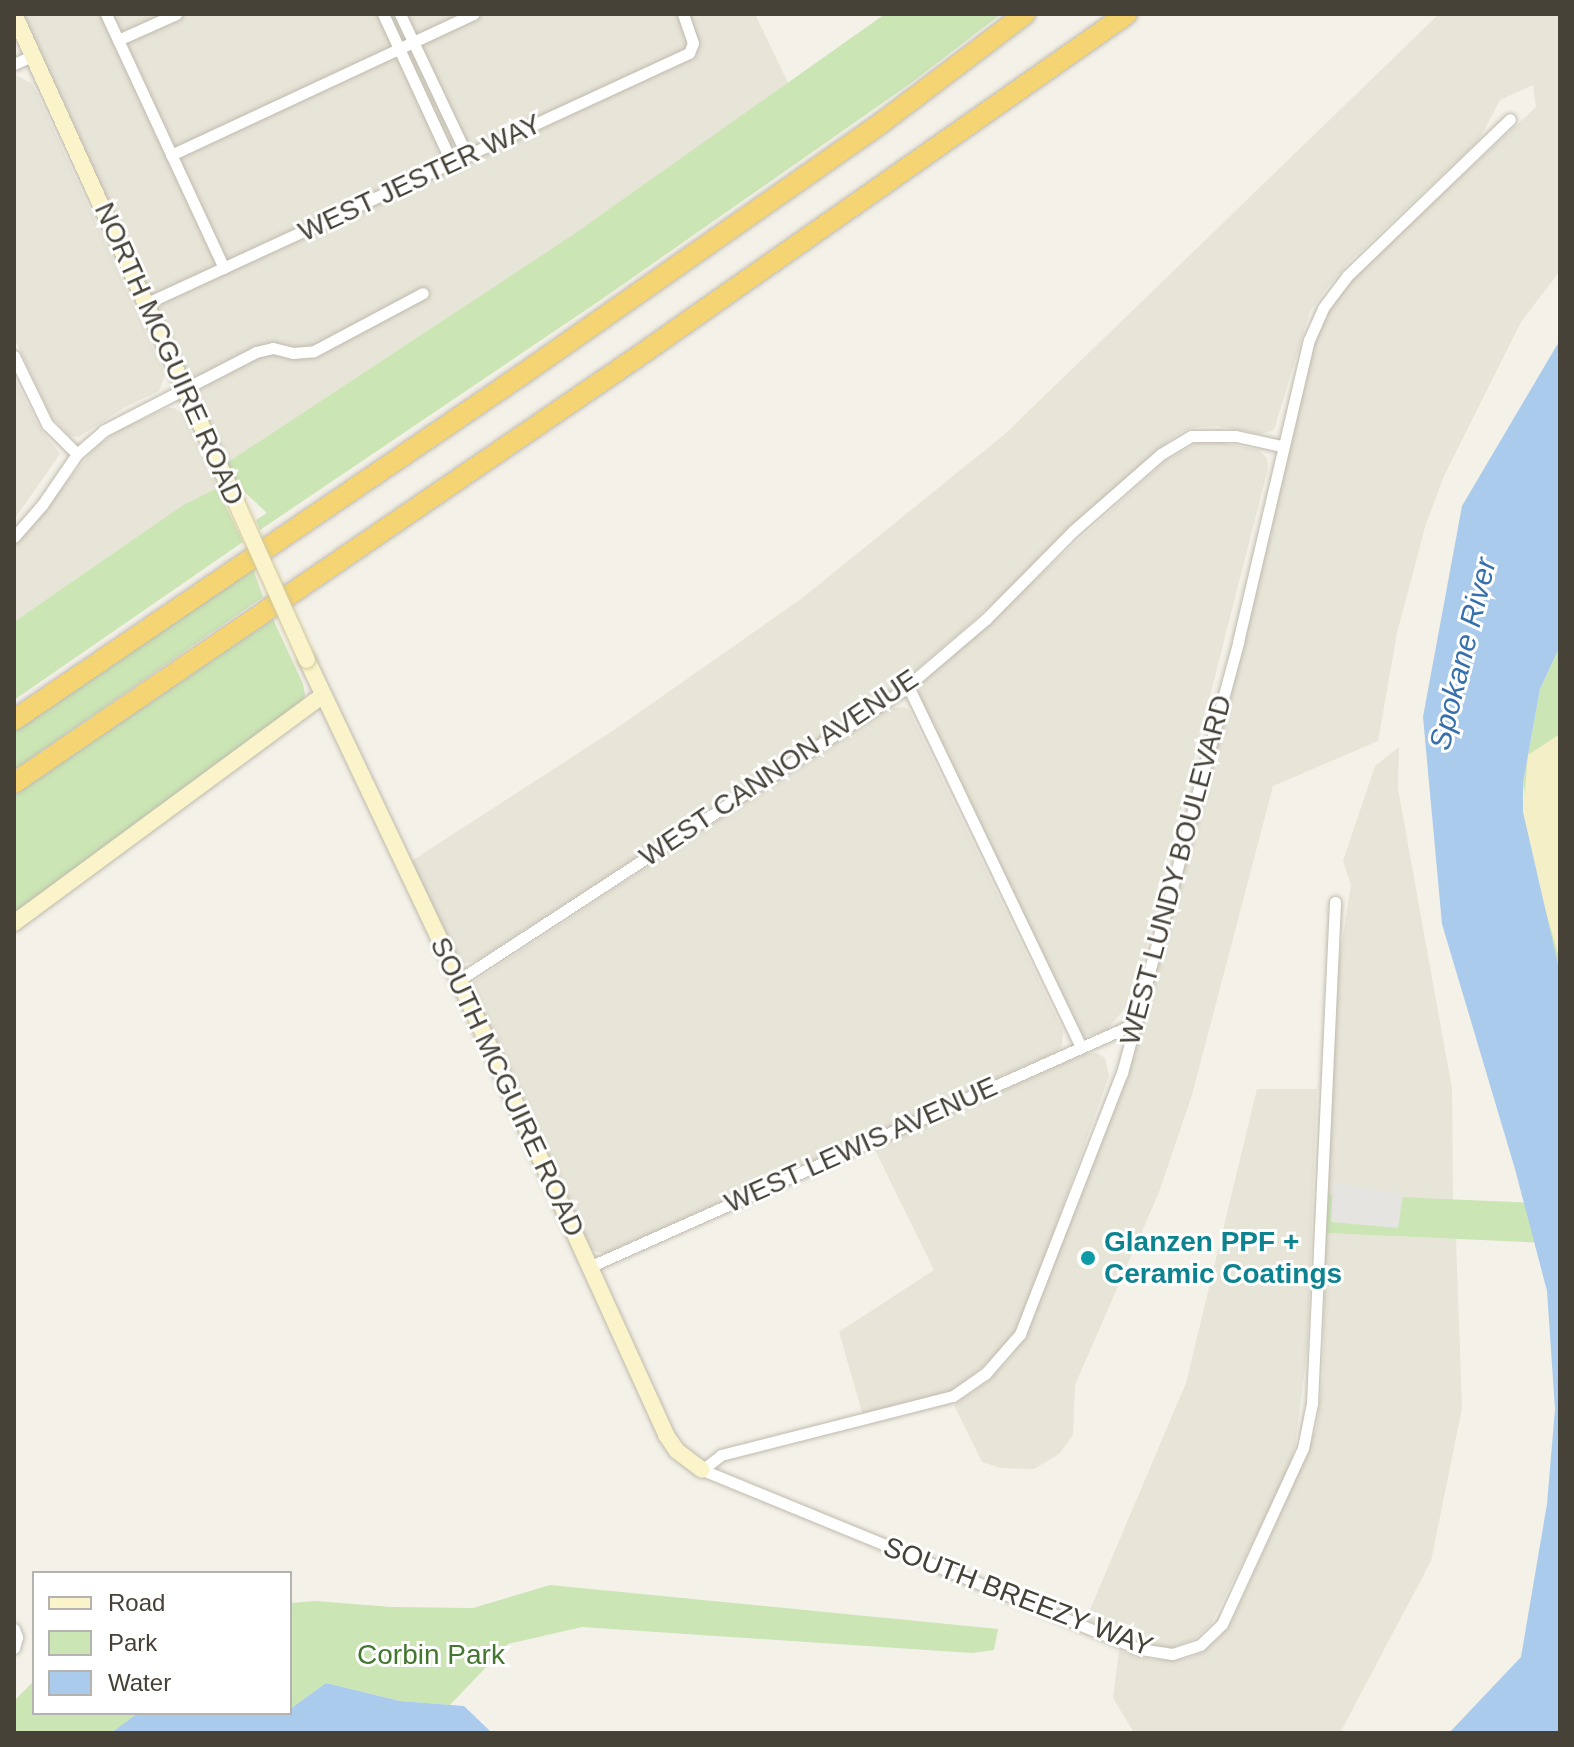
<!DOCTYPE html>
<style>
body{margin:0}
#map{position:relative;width:1574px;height:1747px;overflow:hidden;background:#f4f1e9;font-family:Arial,sans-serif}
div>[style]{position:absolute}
.residential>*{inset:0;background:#e7e4d8}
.green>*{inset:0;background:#cbe5b5}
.sand>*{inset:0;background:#f5efc8}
.parking>*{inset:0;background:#e5e4e0}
.water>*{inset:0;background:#aacbec}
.roads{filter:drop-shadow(0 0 2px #bfbaac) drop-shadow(0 0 2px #bfbaac)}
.street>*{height:11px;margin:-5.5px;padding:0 5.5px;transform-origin:5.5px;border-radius:5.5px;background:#fff}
.secondary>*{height:16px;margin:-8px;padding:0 8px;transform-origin:8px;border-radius:8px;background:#fbf4cb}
.highway>*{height:20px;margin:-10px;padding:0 10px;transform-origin:10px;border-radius:10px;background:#f5d473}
.bridges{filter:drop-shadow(0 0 2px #d0c79b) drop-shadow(0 0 2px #d0c79b)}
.secondary-bridge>*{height:16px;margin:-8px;padding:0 8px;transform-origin:8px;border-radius:8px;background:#fbf4cb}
.dots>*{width:22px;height:22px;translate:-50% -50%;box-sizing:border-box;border:4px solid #fff;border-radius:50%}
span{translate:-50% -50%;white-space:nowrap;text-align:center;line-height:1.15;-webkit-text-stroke:6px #fff;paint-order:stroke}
.street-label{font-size:28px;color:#474238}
.culture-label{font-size:28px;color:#0d838f;font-weight:700}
.left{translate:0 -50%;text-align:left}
.park-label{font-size:28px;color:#43762e}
.water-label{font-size:30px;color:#3771ad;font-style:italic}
.frame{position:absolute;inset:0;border:16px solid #474238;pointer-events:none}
.legend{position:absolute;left:32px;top:1571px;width:260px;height:144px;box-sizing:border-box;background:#fff;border:2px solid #b5b3af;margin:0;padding:10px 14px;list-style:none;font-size:24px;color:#474238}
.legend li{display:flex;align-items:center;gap:16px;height:40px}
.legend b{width:40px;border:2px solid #b5b3af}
</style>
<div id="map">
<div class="residential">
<div style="clip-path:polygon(21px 14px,755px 14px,789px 85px,574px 234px,225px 464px)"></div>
<div style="clip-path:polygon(1439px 14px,1560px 14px,1560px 271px,1521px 322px,1444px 476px,1425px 527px,1397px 633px,1378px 741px,1273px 786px,1192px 1095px,1159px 1192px,1075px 1385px,1073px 1435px,1059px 1454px,1034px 1469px,1001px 1468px,982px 1462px,954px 1405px,986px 1383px,1009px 1360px,1027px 1333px,1121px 1089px,1212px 766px,1309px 351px,1328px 307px,1350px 280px,1536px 107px,1533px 85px,1500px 100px,1479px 140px,1351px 260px,1326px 289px,1310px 311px,1274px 430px,1261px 434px,1217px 426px,1199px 427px,1185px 430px,1171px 439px,972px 622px,885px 696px,478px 960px,463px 964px,456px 960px,410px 862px,614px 730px,801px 599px,1005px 434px)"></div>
<div style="clip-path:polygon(14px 74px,31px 83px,36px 91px,165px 375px,159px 391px,125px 407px,79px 437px,70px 436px,51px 416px,14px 338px)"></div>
<div style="clip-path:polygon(14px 378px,39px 427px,60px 454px,14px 520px)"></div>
<div style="clip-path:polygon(167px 408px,174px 408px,183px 414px,217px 488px,183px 505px,14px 622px,14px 545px,94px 449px,119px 430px)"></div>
<div style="clip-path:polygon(1204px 439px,1259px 450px,1267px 458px,1268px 468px,1133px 999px,1106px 1031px,1082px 1037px,921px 705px,918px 693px,924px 681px,1164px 462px)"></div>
<div style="clip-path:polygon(904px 707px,909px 710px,1063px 1031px,1062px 1046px,1056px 1052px,606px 1254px,590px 1250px,470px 984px,888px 708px)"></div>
<div style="clip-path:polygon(1399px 747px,1398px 789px,1452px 1089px,1453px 1200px,1327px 1194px,1337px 973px,1351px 885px,1343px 861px,1375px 766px)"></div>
<div style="clip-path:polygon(1087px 1053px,1097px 1053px,1105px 1058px,1109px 1076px,1022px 1322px,1006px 1346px,958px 1388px,937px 1398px,863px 1416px,839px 1332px,934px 1270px,874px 1148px)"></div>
<div style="clip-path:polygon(1257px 1089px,1317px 1089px,1307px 1352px,1295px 1446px,1287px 1475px,1211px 1624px,1195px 1639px,1170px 1648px,1141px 1643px,1086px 1619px,1186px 1383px)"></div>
<div style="clip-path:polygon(1325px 1233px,1456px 1239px,1462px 1408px,1431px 1561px,1340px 1733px,1134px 1733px,1113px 1698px,1119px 1651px,1153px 1660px,1186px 1659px,1201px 1653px,1219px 1638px,1233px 1619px,1307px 1454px,1317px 1425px,1323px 1376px)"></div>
</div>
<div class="green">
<div style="clip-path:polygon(885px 14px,1001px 14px,911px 83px,602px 299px,260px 530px,256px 520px,267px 513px,236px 484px,225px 464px,574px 234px)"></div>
<div style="clip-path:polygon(217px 488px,243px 542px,14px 700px,14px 622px,183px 505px)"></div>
<div style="clip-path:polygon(252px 566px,263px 597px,14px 770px,14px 726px)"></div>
<div style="clip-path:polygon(273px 619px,303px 684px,305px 695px,301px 703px,14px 914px,14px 795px)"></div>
<div style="clip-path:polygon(1560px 646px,1560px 973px,1535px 874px,1523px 783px,1540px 689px)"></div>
<div style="clip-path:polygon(1327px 1194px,1536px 1203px,1548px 1243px,1325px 1233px)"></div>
<div style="clip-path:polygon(550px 1585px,998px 1629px,994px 1650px,972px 1653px,582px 1627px,508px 1644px,450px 1705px,400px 1701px,326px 1683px,290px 1709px,290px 1603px,316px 1601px,391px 1607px,473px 1608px)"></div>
<div style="clip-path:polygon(34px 1681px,34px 1713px,138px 1713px,111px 1733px,14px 1733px,14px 1701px)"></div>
</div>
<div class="sand">
<div style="clip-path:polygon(1560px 734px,1560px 961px,1535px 874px,1523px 812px,1528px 755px)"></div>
</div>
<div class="parking">
<div style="clip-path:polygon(1333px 1182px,1403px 1194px,1398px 1228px,1331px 1222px)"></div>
</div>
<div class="water">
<div style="clip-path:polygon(1560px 340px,1560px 646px,1540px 689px,1523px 783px,1523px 812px,1560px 973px,1560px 1733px,1449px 1733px,1521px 1657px,1547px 1504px,1555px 1409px,1547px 1291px,1515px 1169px,1442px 924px,1423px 717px,1462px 506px)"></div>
<div style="clip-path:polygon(326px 1683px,400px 1701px,464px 1706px,492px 1733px,111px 1733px,138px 1713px,290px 1713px,290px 1709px)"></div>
</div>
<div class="roads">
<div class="street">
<div style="left:106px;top:14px;width:280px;rotate:65.1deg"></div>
<div style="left:383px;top:14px;width:164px;rotate:65.2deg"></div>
<div style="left:400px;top:14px;width:157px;rotate:64.7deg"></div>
<div style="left:118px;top:40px;width:64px;rotate:-24.1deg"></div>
<div style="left:14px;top:64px;width:22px;rotate:-24deg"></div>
<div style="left:171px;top:155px;width:334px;rotate:-25deg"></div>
<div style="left:145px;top:304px;width:599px;rotate:-24.77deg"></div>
<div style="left:689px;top:53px;width:11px;rotate:-68deg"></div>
<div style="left:693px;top:43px;width:31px;rotate:-109deg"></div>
<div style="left:14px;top:356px;width:76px;rotate:64.1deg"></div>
<div style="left:47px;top:424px;width:42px;rotate:45deg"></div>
<div style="left:14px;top:537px;width:43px;rotate:-48.8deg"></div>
<div style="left:42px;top:505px;width:62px;rotate:-55.5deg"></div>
<div style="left:77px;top:454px;width:35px;rotate:-41deg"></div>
<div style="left:103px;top:431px;width:172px;rotate:-27.3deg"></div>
<div style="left:256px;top:352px;width:17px;rotate:-13deg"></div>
<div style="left:273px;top:348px;width:21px;rotate:14deg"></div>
<div style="left:293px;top:353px;width:21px;rotate:-5deg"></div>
<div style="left:314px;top:351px;width:123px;rotate:-28deg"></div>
<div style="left:908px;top:686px;width:400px;rotate:64.4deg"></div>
<div style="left:1335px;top:902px;width:502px;rotate:92.63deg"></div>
<div style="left:1312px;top:1403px;width:46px;rotate:101.3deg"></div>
<div style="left:1303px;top:1448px;width:194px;rotate:114.7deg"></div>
<div style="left:1222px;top:1624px;width:30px;rotate:136deg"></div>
<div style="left:1200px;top:1645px;width:29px;rotate:162deg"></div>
<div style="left:1172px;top:1654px;width:33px;rotate:-171deg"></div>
<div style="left:1139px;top:1649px;width:472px;rotate:-157.7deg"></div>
<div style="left:702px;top:1470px;width:24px;rotate:-38deg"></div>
<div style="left:721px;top:1455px;width:239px;rotate:-14.3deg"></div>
<div style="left:953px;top:1396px;width:40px;rotate:-34.9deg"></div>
<div style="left:986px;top:1373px;width:52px;rotate:-48.9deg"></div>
<div style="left:1020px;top:1334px;width:280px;rotate:-68.7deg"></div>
<div style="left:1122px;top:1073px;width:446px;rotate:-74.9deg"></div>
<div style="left:1238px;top:642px;width:310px;rotate:-76.8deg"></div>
<div style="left:1309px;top:340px;width:35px;rotate:-66deg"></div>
<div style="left:1323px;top:308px;width:40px;rotate:-53deg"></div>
<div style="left:1347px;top:276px;width:226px;rotate:-43.9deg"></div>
<div style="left:459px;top:980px;width:525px;rotate:-33.12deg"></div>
<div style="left:899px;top:693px;width:114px;rotate:-40.4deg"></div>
<div style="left:986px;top:619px;width:124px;rotate:-45.3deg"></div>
<div style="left:1073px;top:531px;width:117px;rotate:-41.2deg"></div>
<div style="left:1161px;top:454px;width:35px;rotate:-31deg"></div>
<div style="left:1191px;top:436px;width:45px"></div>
<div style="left:1236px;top:436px;width:47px;rotate:12.3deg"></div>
<div style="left:589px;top:1267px;width:597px;rotate:-24.03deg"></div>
<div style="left:14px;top:1629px;width:9px;rotate:69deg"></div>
<div style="left:17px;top:1637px;width:11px;rotate:105deg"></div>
</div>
<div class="secondary">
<div style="left:14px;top:14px;width:524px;rotate:65.54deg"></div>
<div style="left:307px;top:660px;width:354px;rotate:64.6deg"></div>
<div style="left:459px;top:980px;width:500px;rotate:65.5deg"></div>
<div style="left:666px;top:1435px;width:19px;rotate:55deg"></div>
<div style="left:677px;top:1451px;width:31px;rotate:37deg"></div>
<div style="left:14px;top:923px;width:384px;rotate:-36.4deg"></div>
</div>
<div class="highway">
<div style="left:14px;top:720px;width:612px;rotate:-34.21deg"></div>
<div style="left:520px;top:376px;width:439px;rotate:-35deg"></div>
<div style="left:880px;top:124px;width:182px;rotate:-37.2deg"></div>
<div style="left:14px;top:783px;width:750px;rotate:-34.35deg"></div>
<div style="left:633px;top:360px;width:603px;rotate:-35.01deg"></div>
</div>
</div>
<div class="bridges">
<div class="secondary-bridge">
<div style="left:231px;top:491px;width:185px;rotate:65.8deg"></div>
</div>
</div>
<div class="dots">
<div style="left:1088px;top:1258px;background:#0f9aa8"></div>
</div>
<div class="street-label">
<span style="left:420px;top:178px;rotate:-25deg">WEST JESTER WAY</span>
<span style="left:169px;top:354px;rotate:66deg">NORTH MCGUIRE ROAD</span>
<span style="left:779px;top:768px;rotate:-34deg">WEST CANNON AVENUE</span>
<span style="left:1176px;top:870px;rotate:-75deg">WEST LUNDY BOULEVARD</span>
<span style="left:507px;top:1087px;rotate:65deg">SOUTH MCGUIRE ROAD</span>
<span style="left:861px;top:1145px;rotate:-24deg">WEST LEWIS AVENUE</span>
<span style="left:1018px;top:1597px;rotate:21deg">SOUTH BREEZY WAY</span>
</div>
<div class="culture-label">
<span class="left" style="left:1104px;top:1258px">Glanzen PPF +<br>Ceramic Coatings</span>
</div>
<div class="park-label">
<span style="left:431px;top:1655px">Corbin Park</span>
</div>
<div class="water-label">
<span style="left:1463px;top:654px;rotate:-76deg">Spokane River</span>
</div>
<div class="frame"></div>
<ul class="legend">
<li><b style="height:10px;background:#fbf4cb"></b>Road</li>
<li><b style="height:22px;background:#cbe5b5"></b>Park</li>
<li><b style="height:22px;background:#aacbec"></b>Water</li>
</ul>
</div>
